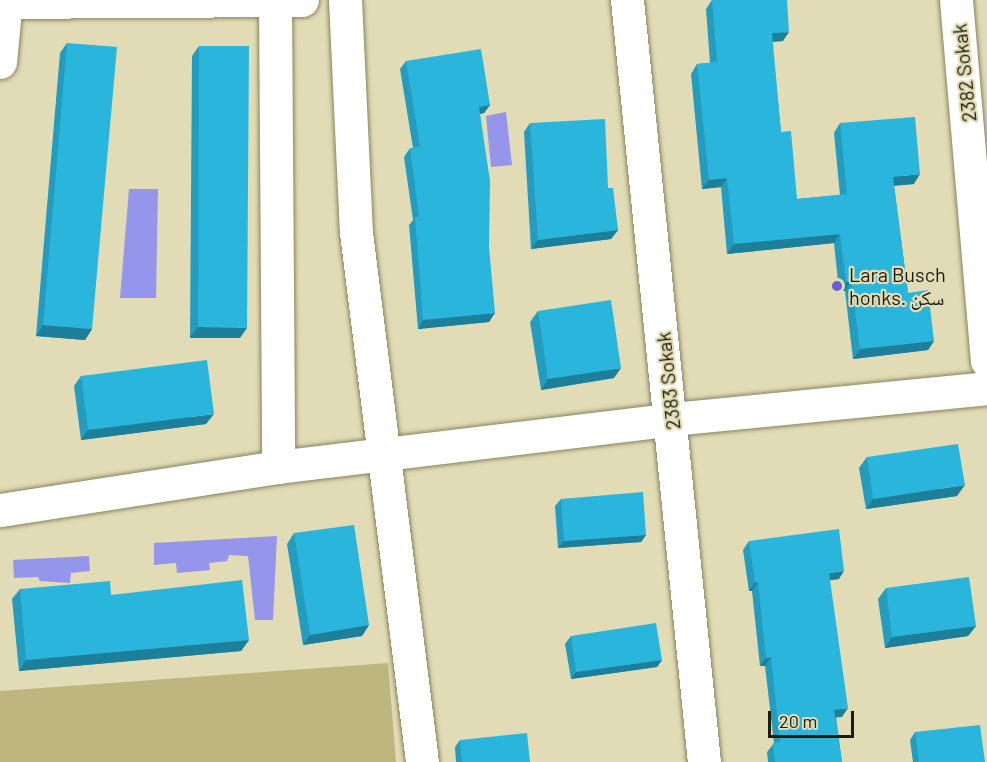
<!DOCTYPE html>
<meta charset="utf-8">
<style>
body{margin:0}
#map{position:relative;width:987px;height:762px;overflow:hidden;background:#e1dcb5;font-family:Barlow,"Noto Naskh Arabic",sans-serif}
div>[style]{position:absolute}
.green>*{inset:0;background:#bdb67e}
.water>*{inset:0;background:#9495eb}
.roads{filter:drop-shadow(0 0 2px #888460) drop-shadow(0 0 2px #888460)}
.street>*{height:33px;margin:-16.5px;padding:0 16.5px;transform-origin:16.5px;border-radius:16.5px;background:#fff}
.wall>*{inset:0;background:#239cbd}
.shaded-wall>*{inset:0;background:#1d7f9a}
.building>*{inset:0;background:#29b5dc}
.dots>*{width:16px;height:16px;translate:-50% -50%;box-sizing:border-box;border:3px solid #e1dcb5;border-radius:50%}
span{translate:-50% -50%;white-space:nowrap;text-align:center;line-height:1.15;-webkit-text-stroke:4.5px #e1dcb5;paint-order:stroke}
.street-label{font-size:20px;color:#1c1b0c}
.poi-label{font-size:20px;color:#1c1b0c}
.left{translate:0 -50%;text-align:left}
.scale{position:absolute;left:768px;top:711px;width:86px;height:27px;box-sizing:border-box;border:3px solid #1c1b0c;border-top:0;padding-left:8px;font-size:18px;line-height:21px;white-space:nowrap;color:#1c1b0c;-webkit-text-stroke:4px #e1dcb5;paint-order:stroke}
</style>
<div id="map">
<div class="green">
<div style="clip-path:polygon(388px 663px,396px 762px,0 762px,0 691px)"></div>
</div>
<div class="water">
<div style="clip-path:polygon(506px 112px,512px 165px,491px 167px,486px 116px)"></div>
<div style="clip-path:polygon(129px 189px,158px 189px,156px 298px,120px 298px)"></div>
<div style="clip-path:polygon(277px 536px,273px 620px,255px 620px,248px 556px,229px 555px,227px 561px,209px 563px,210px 570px,177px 573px,176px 563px,154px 565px,154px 543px)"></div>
<div style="clip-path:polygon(89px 556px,90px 571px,71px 573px,70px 583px,40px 581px,38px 577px,14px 578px,13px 560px)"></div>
</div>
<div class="roads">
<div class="street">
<div style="left:345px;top:0;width:232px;rotate:87.3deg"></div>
<div style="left:356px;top:232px;width:534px;rotate:82.9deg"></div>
<div style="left:627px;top:0;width:766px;rotate:84.23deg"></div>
<div style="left:956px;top:0;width:362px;rotate:85.1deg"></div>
<div style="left:275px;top:1px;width:466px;rotate:89.6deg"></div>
<div style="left:0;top:2px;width:302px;rotate:-0.4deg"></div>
<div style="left:0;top:62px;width:62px;rotate:-84.5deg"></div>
<div style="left:0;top:510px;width:281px;rotate:-8.8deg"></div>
<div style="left:278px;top:467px;width:397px;rotate:-6.9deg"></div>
<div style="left:672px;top:419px;width:317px;rotate:-5.6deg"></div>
</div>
</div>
<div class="wall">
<div style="clip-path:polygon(712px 0,787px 0,783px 41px,772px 42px,781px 132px,797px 199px,840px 195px,834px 133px,840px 123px,914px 184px,894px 186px,908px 293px,934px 341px,928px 350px,853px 359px,845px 291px,839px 291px,834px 243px,727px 254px,721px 187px,702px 189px,691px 74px,697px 64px,710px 63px,706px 9px)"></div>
<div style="clip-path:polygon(67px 43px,92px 329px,85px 340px,36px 336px,60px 53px)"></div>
<div style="clip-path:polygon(199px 46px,240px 338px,190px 338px,192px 56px)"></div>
<div style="clip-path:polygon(406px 61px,490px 105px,484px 113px,480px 114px,489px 247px,489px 322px,418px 329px,409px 225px,413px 220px,404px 157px,410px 148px,413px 148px,400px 69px)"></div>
<div style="clip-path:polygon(530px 123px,608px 188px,618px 230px,611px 239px,531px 249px,524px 132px)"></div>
<div style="clip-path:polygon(538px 311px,614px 378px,541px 390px,530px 322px)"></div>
<div style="clip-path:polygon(81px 376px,206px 424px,81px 440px,74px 386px)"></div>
<div style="clip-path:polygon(867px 457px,957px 496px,866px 509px,859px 468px)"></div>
<div style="clip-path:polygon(561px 499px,646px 535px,641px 542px,558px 548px,555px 506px)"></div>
<div style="clip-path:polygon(294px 533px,369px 625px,362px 636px,303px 645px,287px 544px)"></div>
<div style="clip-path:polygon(749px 541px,839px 579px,830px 580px,842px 717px,836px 717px,842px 762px,768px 762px,767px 752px,774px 743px,765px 666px,760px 666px,752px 591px,749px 591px,743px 550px)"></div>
<div style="clip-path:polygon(886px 588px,976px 626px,968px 636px,885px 648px,878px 599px)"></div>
<div style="clip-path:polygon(20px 589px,111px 595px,249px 640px,241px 651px,19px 671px,12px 599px)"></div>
<div style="clip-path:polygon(571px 636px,662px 660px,657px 667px,571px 679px,565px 644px)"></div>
<div style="clip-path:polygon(915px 732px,985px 762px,913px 762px,910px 740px)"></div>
<div style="clip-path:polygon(460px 740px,530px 762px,456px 762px,455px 747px)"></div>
</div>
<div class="shaded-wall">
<div style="clip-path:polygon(789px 32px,783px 41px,765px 42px,772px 33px)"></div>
<div style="clip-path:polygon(490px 105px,484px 113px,474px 115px,479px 107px)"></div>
<div style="clip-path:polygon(920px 174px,914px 184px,886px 186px,893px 177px)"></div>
<div style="clip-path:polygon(727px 178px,721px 187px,702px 189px,709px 180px)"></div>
<div style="clip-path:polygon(618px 230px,611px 239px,531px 249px,538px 240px)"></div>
<div style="clip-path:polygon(840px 234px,834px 243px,727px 254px,734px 244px)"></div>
<div style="clip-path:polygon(851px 281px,845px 291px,839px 291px,846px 282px)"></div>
<div style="clip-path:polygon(495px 313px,489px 322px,418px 329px,423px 320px)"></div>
<div style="clip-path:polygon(43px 325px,92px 329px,85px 340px,36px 336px)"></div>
<div style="clip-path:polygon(198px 327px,247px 328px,240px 338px,190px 338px)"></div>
<div style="clip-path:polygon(934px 341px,928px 350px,853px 359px,860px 349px)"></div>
<div style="clip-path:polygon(621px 368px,614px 378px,541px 390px,548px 379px)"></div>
<div style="clip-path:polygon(214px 414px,206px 424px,81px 440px,88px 430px)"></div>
<div style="clip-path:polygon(965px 485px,957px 496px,866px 509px,873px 499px)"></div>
<div style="clip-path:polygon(646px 535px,641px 542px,558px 548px,564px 541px)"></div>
<div style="clip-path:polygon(844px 571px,839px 579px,823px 581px,829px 573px)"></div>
<div style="clip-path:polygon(758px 582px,752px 591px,749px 591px,755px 583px)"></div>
<div style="clip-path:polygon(369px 625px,362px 636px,303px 645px,310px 635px)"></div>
<div style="clip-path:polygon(976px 626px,968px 636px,885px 648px,892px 637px)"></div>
<div style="clip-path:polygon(249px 640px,241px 651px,19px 671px,26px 660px)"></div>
<div style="clip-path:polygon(771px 657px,765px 666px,760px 666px,766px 658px)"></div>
<div style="clip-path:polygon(662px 660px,657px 667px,571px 679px,576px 672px)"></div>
<div style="clip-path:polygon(848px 708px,842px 717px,829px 718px,834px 710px)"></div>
</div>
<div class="building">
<div style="clip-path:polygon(712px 0,787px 0,789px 32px,772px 33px,781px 132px,791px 131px,797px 199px,847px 194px,840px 123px,915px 117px,920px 174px,893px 177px,908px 293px,928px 290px,934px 341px,860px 349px,851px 281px,846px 282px,840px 234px,734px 244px,727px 178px,709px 180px,697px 64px,717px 62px)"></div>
<div style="clip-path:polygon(67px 43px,117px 47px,92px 329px,43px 325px)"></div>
<div style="clip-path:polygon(199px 46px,249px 46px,247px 328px,198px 327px)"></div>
<div style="clip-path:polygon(481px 49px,490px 105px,479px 107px,490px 181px,489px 247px,495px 313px,423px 320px,415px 217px,419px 217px,410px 148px,420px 147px,406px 61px)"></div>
<div style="clip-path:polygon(605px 119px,608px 188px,613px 188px,618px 230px,538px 240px,530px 123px)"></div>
<div style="clip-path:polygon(611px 300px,621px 368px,548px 379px,538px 311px)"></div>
<div style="clip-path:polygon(207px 360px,214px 414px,88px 430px,81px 376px)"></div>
<div style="clip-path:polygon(958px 444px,965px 485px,873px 499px,867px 457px)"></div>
<div style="clip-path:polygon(643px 492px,646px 535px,564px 541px,561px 499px)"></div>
<div style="clip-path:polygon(354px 525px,369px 625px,310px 635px,294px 533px)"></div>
<div style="clip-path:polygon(839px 529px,844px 571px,829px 573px,848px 708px,834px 710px,842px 762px,775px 762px,773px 743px,780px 742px,771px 657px,766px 658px,758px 582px,755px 583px,749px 541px)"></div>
<div style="clip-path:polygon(969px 577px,976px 626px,892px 637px,886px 588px)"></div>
<div style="clip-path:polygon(242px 580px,249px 640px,26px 660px,20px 589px,110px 581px,111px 595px)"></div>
<div style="clip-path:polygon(656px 623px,662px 660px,576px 672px,571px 636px)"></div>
<div style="clip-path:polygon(980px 725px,985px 762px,919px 762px,915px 732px)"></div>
<div style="clip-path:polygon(527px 733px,530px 762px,462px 762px,460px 740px)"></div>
</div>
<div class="dots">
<div style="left:837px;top:286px;background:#675ed8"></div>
</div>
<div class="street-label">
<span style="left:964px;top:73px;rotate:-96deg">2382 Sokak</span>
<span style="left:668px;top:381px;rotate:-96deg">2383 Sokak</span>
</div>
<div class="poi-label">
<span class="left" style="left:849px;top:286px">Lara Busch<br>honks. سكن</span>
</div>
<div class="scale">20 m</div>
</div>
